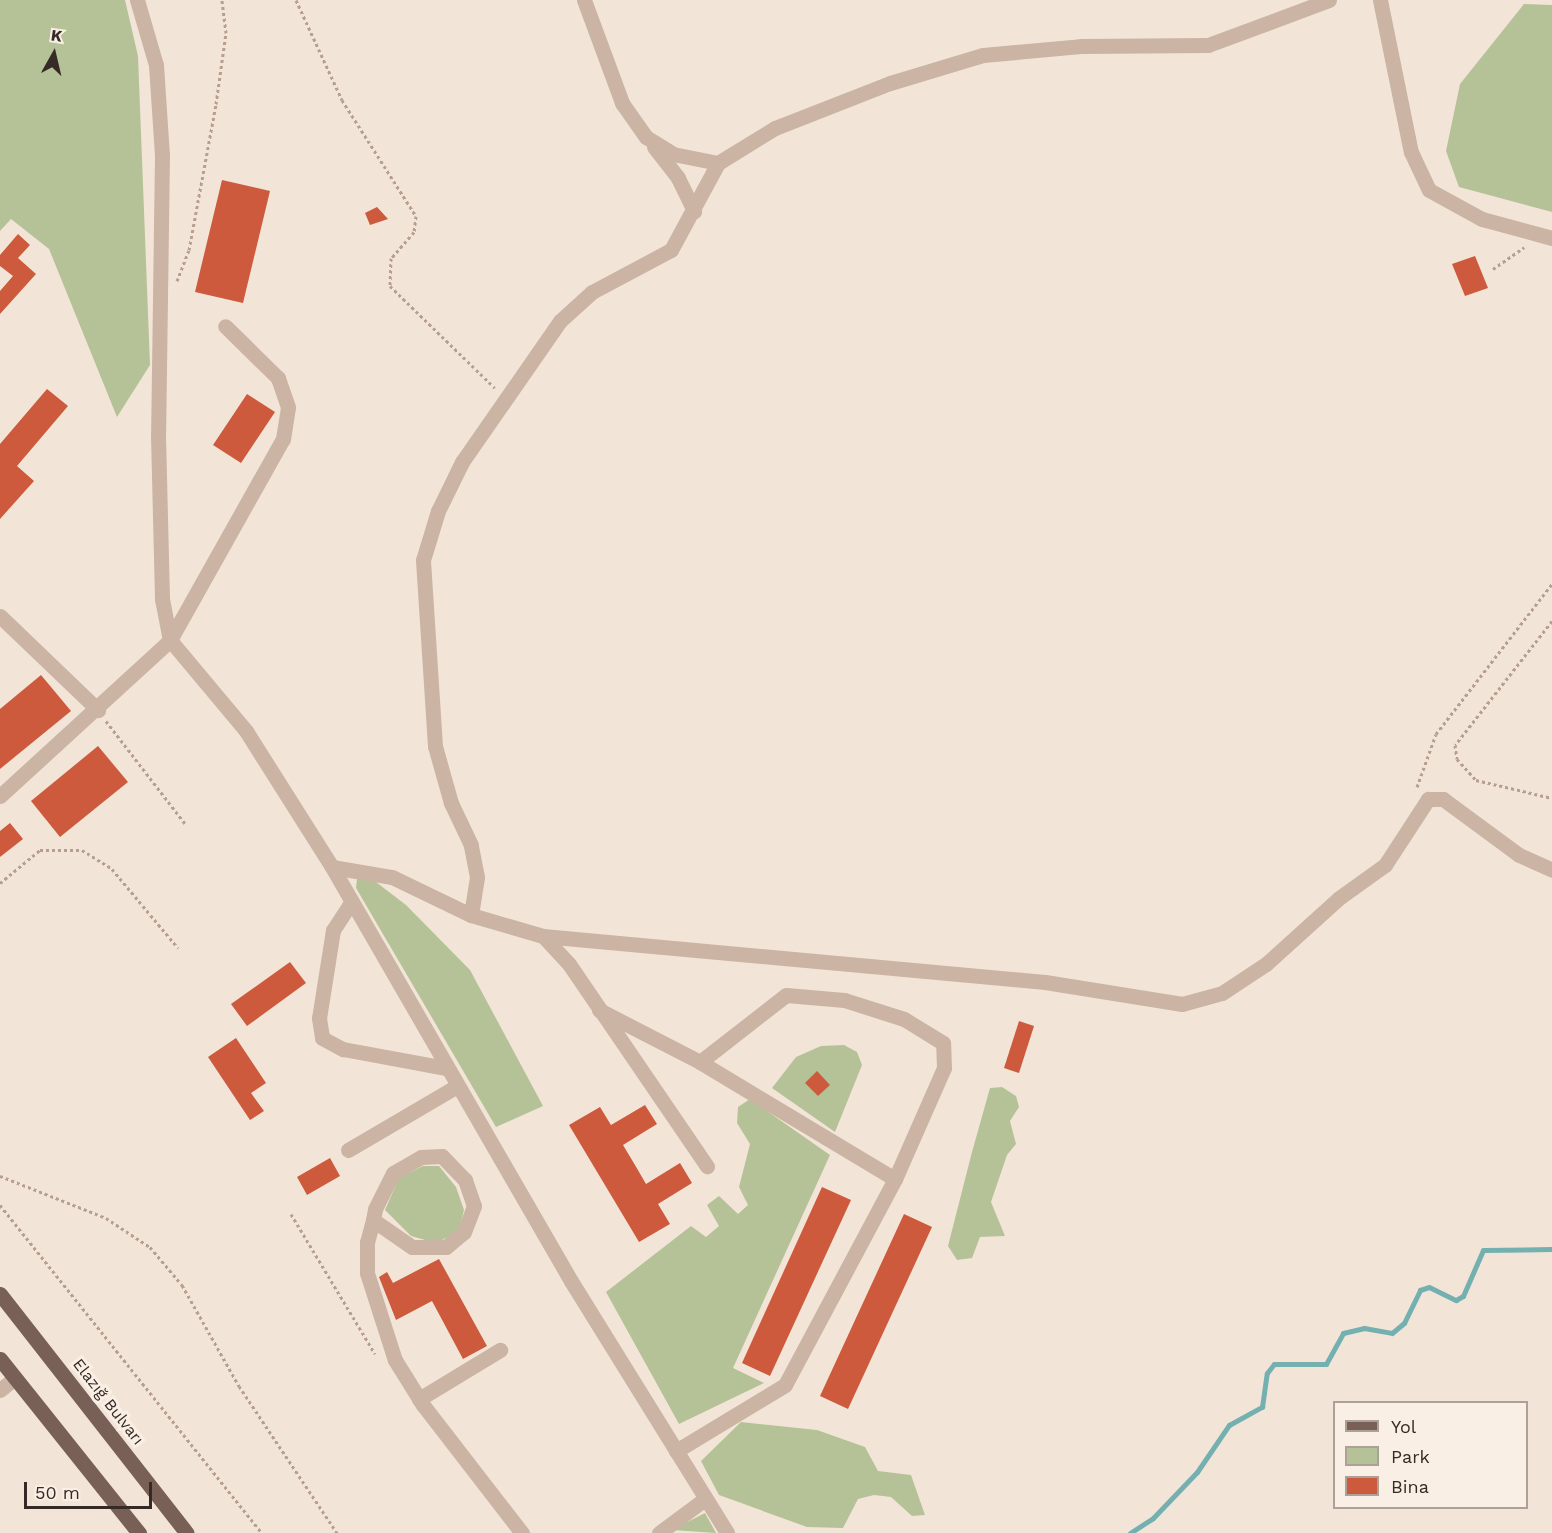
<!DOCTYPE html>
<meta charset="utf-8">
<style>
body{margin:0}
#map{position:relative;width:1552px;height:1533px;overflow:hidden;background:#f2e5d8;font-family:"Work Sans",sans-serif}
div>[style]{position:absolute}
.green>*{inset:0;background:#b5c297}
.stream>*{height:5px;margin:-2.5px;padding:0 2.5px;transform-origin:2.5px;border-radius:2.5px;background:#75b0b1}
.building>*{inset:0;background:#cd5a3c}
.path>*{height:3px;margin-top:-1.5px;transform-origin:0;background:repeating-linear-gradient(90deg,#b79e8e 0 3px,transparent 0 6px)}
.minor>*{height:15px;margin:-7.5px;padding:0 7.5px;transform-origin:7.5px;border-radius:7.5px;background:#cbb4a3}
.major>*{height:15px;margin:-7.5px;padding:0 7.5px;transform-origin:7.5px;border-radius:7.5px;background:#796056}
span{translate:-50% -50%;white-space:nowrap;text-align:center;line-height:1.15;-webkit-text-stroke:6px #faefe4;paint-order:stroke}
.street-label{font-size:16px;color:#362a26}
.legend{position:absolute;left:1333px;top:1401px;width:195px;height:108px;box-sizing:border-box;background:#faefe4;border:2px solid #aca098;margin:0;padding:8px 10px;list-style:none;font-size:18px;color:#362a26}
.legend li{display:flex;align-items:center;gap:12px;height:30px}
.legend b{width:30px;border:2px solid #aca098}
.north{position:absolute;left:24px;top:24px;width:60px;height:60px;-webkit-text-stroke:4px #faefe4;paint-order:stroke;rotate:8deg;font-size:16px;font-weight:700;line-height:24px;text-align:center;color:#362a26}
.north::after{content:'';display:block;margin:auto;width:21px;height:27px;background:#362a26;clip-path:polygon(50% 0,100% 100%,50% 72%,0 100%)}
.scale{position:absolute;left:24px;top:1482px;width:128px;height:27px;box-sizing:border-box;border:3px solid #362a26;border-top:0;padding-left:8px;font-size:18px;line-height:21px;white-space:nowrap;color:#362a26;-webkit-text-stroke:4px #faefe4;paint-order:stroke}
</style>
<div id="map">
<div class="green">
<div style="clip-path:polygon(0 0,125px 0,138px 56px,150px 365px,117px 417px,49px 249px,11px 219px,0 231px)"></div>
<div style="clip-path:polygon(1524px 4px,1552px 5px,1552px 212px,1459px 187px,1446px 151px,1460px 84px)"></div>
<div style="clip-path:polygon(357px 879px,372px 879px,406px 905px,470px 970px,543px 1106px,496px 1127px,356px 888px)"></div>
<div style="clip-path:polygon(844px 1045px,857px 1052px,862px 1065px,835px 1132px,772px 1088px,796px 1057px,821px 1046px)"></div>
<div style="clip-path:polygon(1002px 1087px,1016px 1096px,1019px 1107px,1010px 1121px,1016px 1144px,1007px 1155px,991px 1202px,1005px 1236px,980px 1237px,972px 1258px,957px 1260px,948px 1246px,972px 1152px,990px 1088px)"></div>
<div style="clip-path:polygon(750px 1099px,830px 1155px,733px 1368px,764px 1383px,679px 1424px,606px 1292px,691px 1226px,706px 1237px,719px 1226px,707px 1205px,719px 1196px,738px 1214px,748px 1205px,739px 1187px,750px 1144px,737px 1123px,738px 1107px)"></div>
<div style="clip-path:polygon(423px 1166px,439px 1166px,456px 1187px,464px 1210px,458px 1232px,436px 1243px,411px 1236px,385px 1210px,399px 1178px)"></div>
<div style="clip-path:polygon(741px 1422px,817px 1430px,865px 1447px,878px 1471px,911px 1475px,925px 1515px,912px 1516px,891px 1497px,874px 1495px,858px 1499px,843px 1528px,807px 1527px,719px 1495px,701px 1461px)"></div>
<div style="clip-path:polygon(705px 1513px,716px 1533px,672px 1530px)"></div>
</div>
<div class="stream">
<div style="left:1130px;top:1533px;width:27px;rotate:-33deg"></div>
<div style="left:1153px;top:1518px;width:64px;rotate:-46.3deg"></div>
<div style="left:1197px;top:1472px;width:57px;rotate:-55.8deg"></div>
<div style="left:1229px;top:1425px;width:38px;rotate:-29deg"></div>
<div style="left:1262px;top:1407px;width:34px;rotate:-82deg"></div>
<div style="left:1267px;top:1373px;width:11px;rotate:-52deg"></div>
<div style="left:1274px;top:1364px;width:52px"></div>
<div style="left:1326px;top:1364px;width:35px;rotate:-61deg"></div>
<div style="left:1343px;top:1333px;width:22px;rotate:-13deg"></div>
<div style="left:1364px;top:1328px;width:28px;rotate:10deg"></div>
<div style="left:1392px;top:1333px;width:16px;rotate:-40deg"></div>
<div style="left:1404px;top:1323px;width:37px;rotate:-64deg"></div>
<div style="left:1420px;top:1290px;width:9px;rotate:-18deg"></div>
<div style="left:1429px;top:1287px;width:30px;rotate:26deg"></div>
<div style="left:1456px;top:1300px;width:8px;rotate:-30deg"></div>
<div style="left:1463px;top:1296px;width:50px;rotate:-66.5deg"></div>
<div style="left:1483px;top:1250px;width:69px;rotate:-0.8deg"></div>
</div>
<div class="building">
<div style="clip-path:polygon(222px 180px,270px 191px,243px 303px,195px 292px)"></div>
<div style="clip-path:polygon(377px 207px,388px 219px,370px 225px,365px 213px)"></div>
<div style="clip-path:polygon(18px 234px,30px 245px,18px 258px,36px 274px,0 314px,0 291px,13px 276px,0 266px,0 255px)"></div>
<div style="clip-path:polygon(1475px 256px,1488px 288px,1465px 296px,1452px 264px)"></div>
<div style="clip-path:polygon(47px 389px,68px 406px,17px 466px,34px 481px,0 519px,0 444px)"></div>
<div style="clip-path:polygon(247px 394px,275px 412px,241px 463px,213px 445px)"></div>
<div style="clip-path:polygon(41px 675px,71px 711px,0 769px,0 709px)"></div>
<div style="clip-path:polygon(98px 746px,128px 782px,60px 837px,31px 801px)"></div>
<div style="clip-path:polygon(10px 823px,23px 839px,0 857px,0 831px)"></div>
<div style="clip-path:polygon(290px 962px,306px 983px,247px 1026px,231px 1004px)"></div>
<div style="clip-path:polygon(1019px 1021px,1034px 1026px,1019px 1073px,1004px 1068px)"></div>
<div style="clip-path:polygon(236px 1038px,266px 1083px,251px 1093px,264px 1111px,250px 1120px,208px 1057px)"></div>
<div style="clip-path:polygon(817px 1071px,830px 1085px,818px 1096px,805px 1083px)"></div>
<div style="clip-path:polygon(645px 1105px,657px 1124px,623px 1145px,635px 1165px,646px 1184px,680px 1163px,692px 1183px,658px 1204px,670px 1224px,639px 1242px,569px 1125px,600px 1107px,611px 1125px)"></div>
<div style="clip-path:polygon(330px 1158px,340px 1176px,307px 1195px,297px 1177px)"></div>
<div style="clip-path:polygon(822px 1187px,851px 1200px,770px 1376px,742px 1363px)"></div>
<div style="clip-path:polygon(904px 1214px,932px 1227px,848px 1409px,820px 1396px)"></div>
<div style="clip-path:polygon(439px 1259px,487px 1346px,463px 1359px,432px 1301px,396px 1320px,379px 1277px,387px 1272px,393px 1283px)"></div>
</div>
<div class="path">
<div style="left:296px;top:0;width:110px;rotate:65.3deg"></div>
<div style="left:342px;top:100px;width:138px;rotate:57.5deg"></div>
<div style="left:416px;top:216px;width:16px;rotate:97deg"></div>
<div style="left:414px;top:232px;width:35px;rotate:131deg"></div>
<div style="left:391px;top:258px;width:28px;rotate:92deg"></div>
<div style="left:390px;top:286px;width:146px;rotate:44.2deg"></div>
<div style="left:1493px;top:269px;width:38px;rotate:-35deg"></div>
<div style="left:177px;top:281px;width:33px;rotate:-69deg"></div>
<div style="left:189px;top:250px;width:148px;rotate:-79.5deg"></div>
<div style="left:216px;top:104px;width:72px;rotate:-82deg"></div>
<div style="left:226px;top:33px;width:33px;rotate:-97deg"></div>
<div style="left:1552px;top:621px;width:157px;rotate:128deg"></div>
<div style="left:1455px;top:745px;width:14px;rotate:82deg"></div>
<div style="left:1457px;top:759px;width:28px;rotate:48deg"></div>
<div style="left:1476px;top:780px;width:78px;rotate:13.3deg"></div>
<div style="left:106px;top:721px;width:131px;rotate:52.4deg"></div>
<div style="left:1417px;top:787px;width:56px;rotate:-70.3deg"></div>
<div style="left:1436px;top:734px;width:190px;rotate:-52.3deg"></div>
<div style="left:0;top:883px;width:52px;rotate:-39.5deg"></div>
<div style="left:40px;top:850px;width:42px"></div>
<div style="left:82px;top:850px;width:36px;rotate:32deg"></div>
<div style="left:112px;top:869px;width:103px;rotate:50.1deg"></div>
<div style="left:0;top:1176px;width:114px;rotate:21.6deg"></div>
<div style="left:106px;top:1218px;width:53px;rotate:33.4deg"></div>
<div style="left:150px;top:1247px;width:50px;rotate:49.9deg"></div>
<div style="left:182px;top:1285px;width:116px;rotate:60.6deg"></div>
<div style="left:239px;top:1386px;width:177px;rotate:56.3deg"></div>
<div style="left:0;top:1205px;width:420px;rotate:51.4deg"></div>
<div style="left:291px;top:1214px;width:163px;rotate:59deg"></div>
</div>
<div class="minor">
<div style="left:137px;top:0;width:68px;rotate:73.7deg"></div>
<div style="left:156px;top:65px;width:90px;rotate:86.2deg"></div>
<div style="left:162px;top:155px;width:280px;rotate:90.8deg"></div>
<div style="left:158px;top:435px;width:164px;rotate:88.6deg"></div>
<div style="left:162px;top:599px;width:42px;rotate:79deg"></div>
<div style="left:170px;top:640px;width:119px;rotate:50.1deg"></div>
<div style="left:246px;top:731px;width:161px;rotate:57.7deg"></div>
<div style="left:332px;top:867px;width:478px;rotate:60deg"></div>
<div style="left:571px;top:1281px;width:296px;rotate:58.2deg"></div>
<div style="left:584px;top:0;width:110px;rotate:69.7deg"></div>
<div style="left:622px;top:103px;width:42px;rotate:54.8deg"></div>
<div style="left:646px;top:137px;width:32px;rotate:32deg"></div>
<div style="left:673px;top:154px;width:46px;rotate:11.3deg"></div>
<div style="left:1380px;top:0;width:155px;rotate:78.5deg"></div>
<div style="left:1411px;top:152px;width:42px;rotate:64.7deg"></div>
<div style="left:1429px;top:190px;width:60px;rotate:28.7deg"></div>
<div style="left:1482px;top:219px;width:73px;rotate:15.2deg"></div>
<div style="left:654px;top:147px;width:39px;rotate:52deg"></div>
<div style="left:678px;top:178px;width:37px;rotate:64deg"></div>
<div style="left:0;top:616px;width:136px;rotate:43.8deg"></div>
<div style="left:0;top:796px;width:231px;rotate:-42.5deg"></div>
<div style="left:170px;top:640px;width:231px;rotate:-60.7deg"></div>
<div style="left:283px;top:439px;width:32px;rotate:-81deg"></div>
<div style="left:288px;top:407px;width:31px;rotate:-109deg"></div>
<div style="left:278px;top:378px;width:74px;rotate:-135.5deg"></div>
<div style="left:332px;top:867px;width:61px;rotate:9.5deg"></div>
<div style="left:392px;top:877px;width:88px;rotate:25.7deg"></div>
<div style="left:471px;top:915px;width:75px;rotate:16.3deg"></div>
<div style="left:543px;top:936px;width:504px;rotate:5.24deg"></div>
<div style="left:1045px;top:982px;width:139px;rotate:9.1deg"></div>
<div style="left:1182px;top:1004px;width:41px;rotate:-15.4deg"></div>
<div style="left:1222px;top:993px;width:53px;rotate:-33.4deg"></div>
<div style="left:1266px;top:964px;width:98px;rotate:-42.1deg"></div>
<div style="left:1339px;top:898px;width:57px;rotate:-35.7deg"></div>
<div style="left:1385px;top:865px;width:79px;rotate:-56.9deg"></div>
<div style="left:1428px;top:799px;width:15px"></div>
<div style="left:1443px;top:799px;width:94px;rotate:36.4deg"></div>
<div style="left:1519px;top:855px;width:36px;rotate:24deg"></div>
<div style="left:350px;top:904px;width:31px;rotate:123deg"></div>
<div style="left:333px;top:930px;width:89px;rotate:99deg"></div>
<div style="left:319px;top:1018px;width:20px;rotate:81deg"></div>
<div style="left:322px;top:1038px;width:24px;rotate:28deg"></div>
<div style="left:343px;top:1049px;width:105px;rotate:10.5deg"></div>
<div style="left:471px;top:915px;width:38px;rotate:-81deg"></div>
<div style="left:477px;top:877px;width:33px;rotate:-101deg"></div>
<div style="left:471px;top:845px;width:47px;rotate:-115.5deg"></div>
<div style="left:451px;top:803px;width:59px;rotate:-105.7deg"></div>
<div style="left:435px;top:746px;width:186px;rotate:-93.7deg"></div>
<div style="left:423px;top:560px;width:51px;rotate:-73deg"></div>
<div style="left:438px;top:511px;width:55px;rotate:-63.9deg"></div>
<div style="left:462px;top:462px;width:172px;rotate:-55.2deg"></div>
<div style="left:560px;top:321px;width:43px;rotate:-42.2deg"></div>
<div style="left:592px;top:292px;width:89px;rotate:-28deg"></div>
<div style="left:671px;top:250px;width:99px;rotate:-61.6deg"></div>
<div style="left:718px;top:163px;width:67px;rotate:-31.6deg"></div>
<div style="left:775px;top:128px;width:123px;rotate:-21.4deg"></div>
<div style="left:890px;top:83px;width:97px;rotate:-16.8deg"></div>
<div style="left:983px;top:55px;width:98px;rotate:-5.2deg"></div>
<div style="left:1081px;top:46px;width:127px;rotate:-0.5deg"></div>
<div style="left:1208px;top:45px;width:129px;rotate:-20.4deg"></div>
<div style="left:543px;top:936px;width:38px;rotate:47deg"></div>
<div style="left:569px;top:964px;width:245px;rotate:55.7deg"></div>
<div style="left:599px;top:1010px;width:114px;rotate:27.2deg"></div>
<div style="left:700px;top:1062px;width:227px;rotate:31deg"></div>
<div style="left:348px;top:1150px;width:126px;rotate:-30.4deg"></div>
<div style="left:373px;top:1220px;width:47px;rotate:34.7deg"></div>
<div style="left:412px;top:1247px;width:34px"></div>
<div style="left:446px;top:1247px;width:23px;rotate:-40deg"></div>
<div style="left:464px;top:1232px;width:28px;rotate:-69deg"></div>
<div style="left:474px;top:1206px;width:28px;rotate:-109deg"></div>
<div style="left:465px;top:1180px;width:33px;rotate:-134deg"></div>
<div style="left:442px;top:1156px;width:21px;rotate:177deg"></div>
<div style="left:421px;top:1157px;width:32px;rotate:150deg"></div>
<div style="left:393px;top:1173px;width:40px;rotate:116.6deg"></div>
<div style="left:375px;top:1209px;width:11px;rotate:100deg"></div>
<div style="left:373px;top:1220px;width:23px;rotate:105deg"></div>
<div style="left:367px;top:1242px;width:31px;rotate:90deg"></div>
<div style="left:367px;top:1273px;width:91px;rotate:72.2deg"></div>
<div style="left:395px;top:1360px;width:53px;rotate:58.1deg"></div>
<div style="left:423px;top:1405px;width:162px;rotate:52.3deg"></div>
<div style="left:0;top:1390px;width:19px;rotate:-39deg"></div>
<div style="left:419px;top:1399px;width:95px;rotate:-31.2deg"></div>
<div style="left:676px;top:1451px;width:127px;rotate:-31.2deg"></div>
<div style="left:785px;top:1385px;width:234px;rotate:-61.9deg"></div>
<div style="left:895px;top:1179px;width:121px;rotate:-66.2deg"></div>
<div style="left:944px;top:1068px;width:25px;rotate:-92deg"></div>
<div style="left:943px;top:1043px;width:46px;rotate:-148.4deg"></div>
<div style="left:904px;top:1019px;width:63px;rotate:-162.4deg"></div>
<div style="left:844px;top:1000px;width:58px;rotate:-175.1deg"></div>
<div style="left:786px;top:995px;width:109px;rotate:142.1deg"></div>
<div style="left:659px;top:1533px;width:57px;rotate:-36.5deg"></div>
</div>
<div class="major">
<div style="left:0;top:1294px;width:303px;rotate:52deg"></div>
<div style="left:0;top:1359px;width:223px;rotate:51.4deg"></div>
</div>
<div class="street-label">
<span style="left:108px;top:1402px;rotate:52deg">Elazığ Bulvarı</span>
</div>
<ul class="legend">
<li><b style="height:8px;background:#796056"></b>Yol</li>
<li><b style="height:16px;background:#b5c297"></b>Park</li>
<li><b style="height:16px;background:#cd5a3c"></b>Bina</li>
</ul>
<div class="north">K</div>
<div class="scale">50 m</div>
</div>
